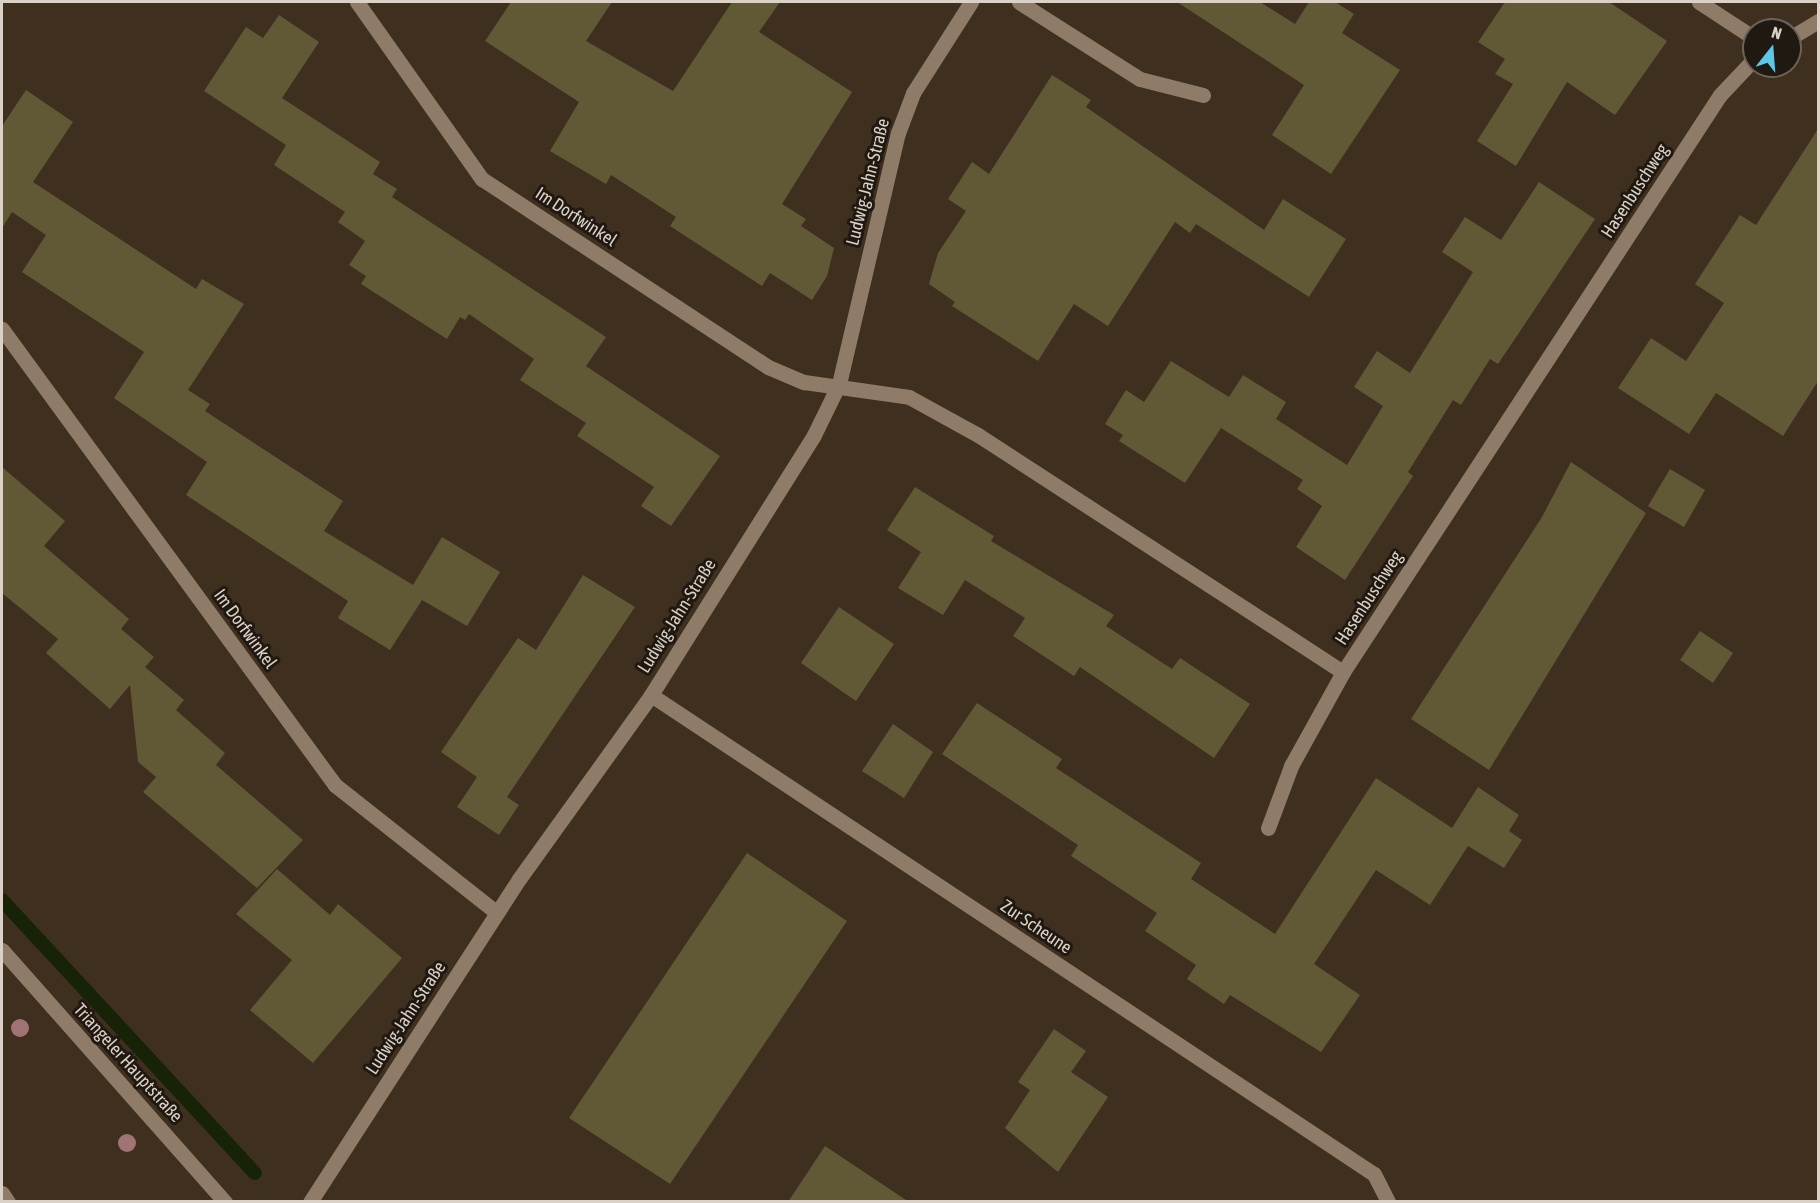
<!DOCTYPE html>
<meta charset="utf-8">
<style>
body{margin:0}
#map{position:relative;width:1820px;height:1203px;overflow:hidden;background:#3f2f1e;font-family:"Asap Condensed",sans-serif}
div>[style]{position:absolute}
.stream>*{height:14px;margin:-7px;padding:0 7px;transform-origin:7px;border-radius:7px;background:#172306}
.building>*{inset:0;background:#615936}
.service>*{height:15px;margin:-7.5px;padding:0 7.5px;transform-origin:7.5px;border-radius:7.5px;background:#8e7b68}
.minor>*{height:15px;margin:-7.5px;padding:0 7.5px;transform-origin:7.5px;border-radius:7.5px;background:#8e7b68}
.tertiary>*{height:15px;margin:-7.5px;padding:0 7.5px;transform-origin:7.5px;border-radius:7.5px;background:#8e7b68}
.trees>*{width:18px;height:18px;margin:-9px;border-radius:50%;background:#a07374}
span{translate:-50% -50%;white-space:nowrap;text-align:center;line-height:1.15;-webkit-text-stroke:6px #201911;paint-order:stroke}
.street-label{font-size:18px;color:#dcd1c7}
.frame{position:absolute;inset:0;border:3px solid #dcd1c7;pointer-events:none}
.north{position:absolute;left:1742px;top:18px;width:60px;height:60px;box-sizing:border-box;background:#201911;border:2px solid #6b635a;border-radius:50%;rotate:17deg;font-size:16px;font-weight:700;line-height:24px;text-align:center;color:#dcd1c7}
.north::after{content:'';display:block;margin:auto;width:21px;height:27px;background:#5dc7e8;clip-path:polygon(50% 0,100% 100%,50% 72%,0 100%)}
</style>
<div id="map">
<div class="stream">
<div style="left:2px;top:900px;width:372px;rotate:47.2deg"></div>
</div>
<div class="building">
<div style="clip-path:polygon(511px 2px,612px 2px,586px 41px,673px 91px,732px 2px,780px 2px,759px 32px,852px 92px,782px 204px,806px 219px,801px 226px,834px 248px,827px 276px,812px 300px,770px 273px,762px 286px,670px 226px,676px 217px,611px 175px,606px 184px,550px 151px,579px 102px,485px 41px)"></div>
<div style="clip-path:polygon(1177px 2px,1260px 2px,1295px 24px,1309px 2px,1335px 2px,1354px 14px,1342px 33px,1400px 70px,1331px 174px,1272px 135px,1304px 85px)"></div>
<div style="clip-path:polygon(1505px 2px,1609px 2px,1667px 41px,1615px 115px,1567px 82px,1516px 166px,1477px 141px,1513px 84px,1495px 74px,1505px 59px,1478px 42px)"></div>
<div style="clip-path:polygon(279px 15px,319px 42px,282px 98px,380px 162px,373px 174px,397px 189px,392px 197px,606px 337px,586px 366px,720px 456px,671px 526px,641px 506px,654px 487px,577px 436px,586px 423px,520px 380px,534px 359px,469px 314px,465px 320px,460px 317px,447px 339px,361px 284px,366px 276px,349px 265px,365px 241px,338px 222px,345px 212px,274px 165px,286px 145px,204px 91px,246px 27px,263px 38px)"></div>
<div style="clip-path:polygon(1052px 75px,1091px 100px,1086px 107px,1264px 230px,1283px 199px,1346px 239px,1309px 297px,1196px 224px,1190px 233px,1175px 222px,1108px 326px,1074px 304px,1038px 361px,952px 306px,955px 302px,929px 284px,938px 253px,966px 211px,948px 199px,972px 162px,989px 174px)"></div>
<div style="clip-path:polygon(26px 90px,73px 122px,33px 182px,196px 289px,202px 279px,244px 304px,188px 390px,210px 404px,205px 411px,343px 501px,324px 531px,413px 585px,442px 537px,500px 572px,467px 626px,422px 600px,390px 650px,338px 618px,348px 601px,186px 495px,207px 462px,114px 398px,144px 352px,22px 272px,46px 235px,12px 212px,2px 228px,2px 126px)"></div>
<div style="clip-path:polygon(1818px 129px,1818px 381px,1783px 436px,1716px 393px,1689px 434px,1618px 388px,1651px 338px,1686px 361px,1724px 303px,1695px 284px,1740px 215px,1756px 225px)"></div>
<div style="clip-path:polygon(1539px 182px,1595px 219px,1498px 364px,1490px 359px,1461px 405px,1453px 400px,1408px 472px,1413px 476px,1345px 580px,1296px 547px,1322px 506px,1297px 489px,1303px 480px,1221px 428px,1185px 483px,1119px 441px,1123px 435px,1105px 424px,1126px 390px,1144px 402px,1171px 361px,1229px 397px,1243px 375px,1286px 402px,1276px 419px,1347px 465px,1383px 406px,1354px 387px,1377px 351px,1410px 373px,1473px 272px,1442px 252px,1465px 217px,1501px 240px)"></div>
<div style="clip-path:polygon(1571px 462px,1646px 513px,1489px 770px,1411px 719px,1542px 517px)"></div>
<div style="clip-path:polygon(2px 467px,65px 521px,44px 546px,129px 619px,121px 629px,154px 657px,145px 667px,184px 700px,176px 710px,225px 753px,216px 765px,303px 840px,257px 888px,143px 792px,156px 777px,138px 762px,130px 685px,110px 709px,46px 653px,58px 639px,2px 593px)"></div>
<div style="clip-path:polygon(1670px 469px,1705px 490px,1684px 527px,1648px 506px)"></div>
<div style="clip-path:polygon(915px 487px,994px 536px,991px 541px,1114px 615px,1106px 626px,1172px 669px,1180px 658px,1250px 704px,1214px 758px,1080px 667px,1074px 676px,1013px 636px,1025px 618px,965px 580px,943px 615px,898px 588px,921px 552px,887px 530px)"></div>
<div style="clip-path:polygon(583px 575px,635px 607px,507px 797px,519px 805px,499px 835px,457px 807px,477px 777px,441px 752px,518px 638px,536px 650px)"></div>
<div style="clip-path:polygon(839px 607px,894px 644px,856px 701px,801px 663px)"></div>
<div style="clip-path:polygon(1700px 631px,1733px 653px,1713px 683px,1680px 660px)"></div>
<div style="clip-path:polygon(977px 703px,1062px 759px,1056px 768px,1201px 863px,1191px 879px,1275px 934px,1376px 778px,1452px 828px,1478px 787px,1519px 815px,1509px 831px,1522px 840px,1504px 868px,1468px 846px,1430px 905px,1376px 870px,1314px 964px,1360px 995px,1321px 1052px,1230px 995px,1224px 1004px,1187px 979px,1196px 965px,1145px 931px,1157px 913px,1071px 856px,1078px 845px,942px 754px)"></div>
<div style="clip-path:polygon(893px 724px,933px 752px,904px 798px,862px 771px)"></div>
<div style="clip-path:polygon(747px 853px,847px 921px,670px 1184px,569px 1118px)"></div>
<div style="clip-path:polygon(277px 869px,330px 915px,338px 904px,402px 958px,313px 1063px,250px 1010px,292px 960px,236px 914px)"></div>
<div style="clip-path:polygon(1054px 1029px,1086px 1051px,1071px 1072px,1108px 1097px,1058px 1172px,1005px 1128px,1030px 1090px,1018px 1082px)"></div>
<div style="clip-path:polygon(825px 1146px,909px 1202px,788px 1202px)"></div>
</div>
<div class="service">
<div style="left:1268px;top:828px;width:66px;rotate:-69.6deg"></div>
<div style="left:1291px;top:766px;width:107px;rotate:-61deg"></div>
</div>
<div class="minor">
<div style="left:357px;top:2px;width:217px;rotate:54.8deg"></div>
<div style="left:482px;top:179px;width:342px;rotate:33.3deg"></div>
<div style="left:768px;top:367px;width:39px;rotate:23deg"></div>
<div style="left:804px;top:382px;width:106px;rotate:8.1deg"></div>
<div style="left:909px;top:397px;width:79px;rotate:28.8deg"></div>
<div style="left:978px;top:435px;width:435px;rotate:33deg"></div>
<div style="left:1343px;top:672px;width:689px;rotate:-56.84deg"></div>
<div style="left:1720px;top:95px;width:50px;rotate:-46.6deg"></div>
<div style="left:1019px;top:2px;width:143px;rotate:32.5deg"></div>
<div style="left:1140px;top:79px;width:65px;rotate:14.3deg"></div>
<div style="left:1699px;top:2px;width:66px;rotate:33.2deg"></div>
<div style="left:1790px;top:38px;width:33px;rotate:-31deg"></div>
<div style="left:2px;top:329px;width:565px;rotate:53.86deg"></div>
<div style="left:335px;top:785px;width:206px;rotate:38.3deg"></div>
<div style="left:651px;top:695px;width:867px;rotate:33.53deg"></div>
<div style="left:1374px;top:1174px;width:31px;rotate:63deg"></div>
<div style="left:2px;top:1193px;width:11px;rotate:56deg"></div>
<div style="left:310px;top:1202px;width:385px;rotate:-57.1deg"></div>
<div style="left:519px;top:879px;width:226px;rotate:-54.3deg"></div>
<div style="left:651px;top:695px;width:307px;rotate:-57.9deg"></div>
<div style="left:814px;top:435px;width:57px;rotate:-63.9deg"></div>
<div style="left:839px;top:384px;width:258px;rotate:-76.8deg"></div>
<div style="left:898px;top:133px;width:43px;rotate:-69.4deg"></div>
<div style="left:913px;top:93px;width:108px;rotate:-57.5deg"></div>
</div>
<div class="tertiary">
<div style="left:2px;top:950px;width:337px;rotate:48.5deg"></div>
</div>
<div class="trees">
<div style="left:20px;top:1028px"></div>
<div style="left:127px;top:1143px"></div>
</div>
<div class="street-label">
<span style="left:868px;top:182px;rotate:-76deg">Ludwig-Jahn-Straße</span>
<span style="left:1635px;top:191px;rotate:-57deg">Hasenbuschweg</span>
<span style="left:576px;top:217px;rotate:33deg">Im Dorfwinkel</span>
<span style="left:1369px;top:598px;rotate:-57deg">Hasenbuschweg</span>
<span style="left:677px;top:616px;rotate:-58deg">Ludwig-Jahn-Straße</span>
<span style="left:245px;top:629px;rotate:54deg">Im Dorfwinkel</span>
<span style="left:1036px;top:927px;rotate:34deg">Zur Scheune</span>
<span style="left:406px;top:1018px;rotate:-57deg">Ludwig-Jahn-Straße</span>
<span style="left:128px;top:1063px;rotate:48deg">Triangeler Hauptstraße</span>
</div>
<div class="frame"></div>
<div class="north">N</div>
</div>
